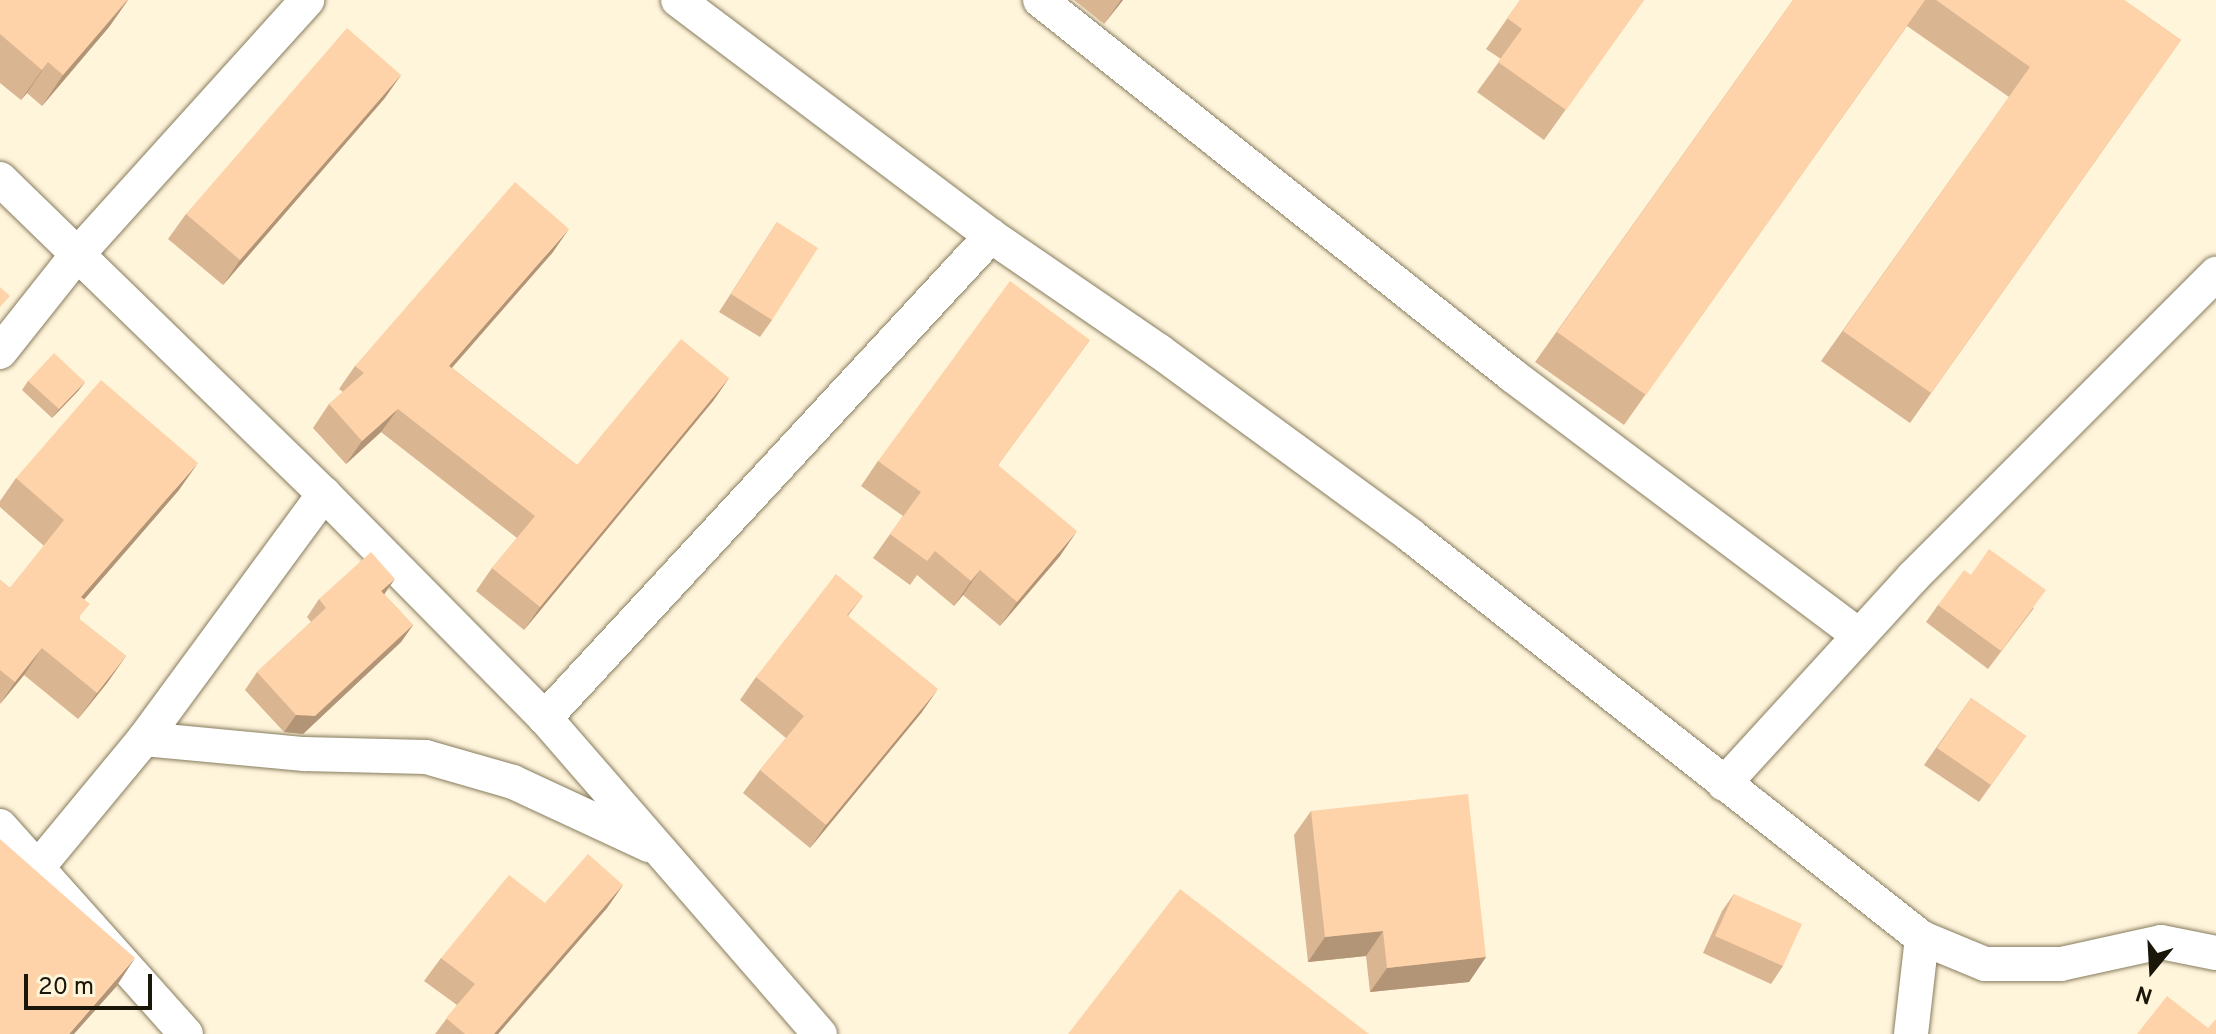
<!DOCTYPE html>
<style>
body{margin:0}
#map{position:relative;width:2216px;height:1034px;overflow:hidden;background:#fff5db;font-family:Overpass,sans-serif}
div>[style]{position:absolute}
.roads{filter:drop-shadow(0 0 2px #877c5e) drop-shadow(0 0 2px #877c5e)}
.street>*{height:34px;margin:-17px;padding:0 17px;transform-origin:17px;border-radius:17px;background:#fff}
.wall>*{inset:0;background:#dab592}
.shaded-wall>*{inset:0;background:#b29477}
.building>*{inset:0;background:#fed3aa}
span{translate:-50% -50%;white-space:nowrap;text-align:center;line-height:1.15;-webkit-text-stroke:7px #fff5db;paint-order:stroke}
.north{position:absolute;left:2112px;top:930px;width:80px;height:80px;-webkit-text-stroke:6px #fff5db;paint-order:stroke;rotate:198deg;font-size:22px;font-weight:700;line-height:32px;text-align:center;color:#1a160a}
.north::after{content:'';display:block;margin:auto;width:28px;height:36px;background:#1a160a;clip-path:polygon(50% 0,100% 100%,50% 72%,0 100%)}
.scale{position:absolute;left:24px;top:974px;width:128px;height:36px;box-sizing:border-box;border:4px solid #1a160a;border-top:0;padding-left:10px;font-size:24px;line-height:28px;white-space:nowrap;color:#1a160a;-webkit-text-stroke:6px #fff5db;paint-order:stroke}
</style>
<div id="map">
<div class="roads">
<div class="street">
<div style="left:678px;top:0;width:392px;rotate:37deg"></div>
<div style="left:991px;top:236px;width:204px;rotate:34.4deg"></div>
<div style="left:1159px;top:351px;width:311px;rotate:36.2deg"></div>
<div style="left:1410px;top:535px;width:652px;rotate:38.21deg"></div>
<div style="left:1922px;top:938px;width:68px;rotate:22.4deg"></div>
<div style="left:1985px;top:964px;width:76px"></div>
<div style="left:2061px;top:964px;width:102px;rotate:-12.4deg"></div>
<div style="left:2161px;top:942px;width:56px;rotate:11.3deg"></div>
<div style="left:1040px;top:0;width:603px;rotate:38.47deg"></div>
<div style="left:1512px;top:375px;width:433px;rotate:36.9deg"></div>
<div style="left:0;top:179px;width:452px;rotate:44.2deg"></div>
<div style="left:324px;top:494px;width:315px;rotate:45.4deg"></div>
<div style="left:545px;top:718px;width:419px;rotate:49deg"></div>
<div style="left:0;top:352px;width:122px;rotate:-51.6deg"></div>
<div style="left:76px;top:256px;width:345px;rotate:-47.9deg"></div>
<div style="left:545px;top:718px;width:657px;rotate:-47.22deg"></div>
<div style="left:144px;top:739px;width:161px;rotate:5.4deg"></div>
<div style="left:304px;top:754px;width:122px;rotate:1.4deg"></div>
<div style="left:426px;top:757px;width:91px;rotate:16deg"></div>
<div style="left:513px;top:782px;width:150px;rotate:24.9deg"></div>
<div style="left:1724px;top:784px;width:280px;rotate:-47.6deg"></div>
<div style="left:1913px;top:577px;width:429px;rotate:-45deg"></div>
<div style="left:0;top:826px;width:279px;rotate:48.2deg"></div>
<div style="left:39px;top:866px;width:165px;rotate:-50.4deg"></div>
<div style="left:144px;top:739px;width:304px;rotate:-53.7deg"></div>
<div style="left:1911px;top:1034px;width:97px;rotate:-83.5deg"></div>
</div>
</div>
<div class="wall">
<div style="clip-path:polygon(0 0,128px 0,109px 27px,42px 106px,27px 93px,21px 100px,0 83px)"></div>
<div style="clip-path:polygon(1074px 0,1123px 0,1104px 24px)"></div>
<div style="clip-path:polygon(1520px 0,1644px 0,1544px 140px,1477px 92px,1501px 59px,1486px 49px)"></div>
<div style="clip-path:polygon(1793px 0,2124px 0,2181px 40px,1910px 423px,1821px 361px,2009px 97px,1907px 26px,1624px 425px,1535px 362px)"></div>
<div style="clip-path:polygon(401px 75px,384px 99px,223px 285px,168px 239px,186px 214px)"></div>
<div style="clip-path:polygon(777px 222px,772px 320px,760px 337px,719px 312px)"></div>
<div style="clip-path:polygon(553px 252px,452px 368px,577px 465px,729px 378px,713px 401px,524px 630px,476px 591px,492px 568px,517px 538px,381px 432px,346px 464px,313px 428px,329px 404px,343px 392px,339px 389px,355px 366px)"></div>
<div style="clip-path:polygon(1090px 340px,998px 465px,1060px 556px,1000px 626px,963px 595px,954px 606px,917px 575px,910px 585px,873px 558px,903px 516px,861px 486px,878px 461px)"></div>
<div style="clip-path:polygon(28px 381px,85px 382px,78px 391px,52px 418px,22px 390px)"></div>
<div style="clip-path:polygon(16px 478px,179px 490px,84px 599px,79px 619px,126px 656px,107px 683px,78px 719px,24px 675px,0 704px,0 580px,10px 588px,44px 546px,0 507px,0 501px)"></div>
<div style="clip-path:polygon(1971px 575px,2034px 608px,1988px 669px,1926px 622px,1938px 605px)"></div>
<div style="clip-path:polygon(384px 594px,413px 625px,401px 642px,303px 734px,284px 732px,245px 690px,257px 672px,311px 622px,307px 617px,319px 599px)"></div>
<div style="clip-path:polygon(863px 596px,848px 616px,922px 712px,810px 848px,743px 793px,760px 770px,786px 738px,740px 700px,756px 677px)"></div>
<div style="clip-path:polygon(1971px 698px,2026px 736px,1979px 802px,1924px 765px)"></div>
<div style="clip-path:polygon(1311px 811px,1486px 957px,1469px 982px,1370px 992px,1366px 956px,1308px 962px,1294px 835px)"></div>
<div style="clip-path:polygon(623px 885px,607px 908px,498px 1034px,435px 1034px,457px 1005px,424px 981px,441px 958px,545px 903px)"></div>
<div style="clip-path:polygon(1734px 894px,1783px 966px,1771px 984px,1703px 953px,1722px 911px)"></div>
</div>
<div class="shaded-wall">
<div style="clip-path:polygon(128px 0,109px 27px,42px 106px,63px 75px)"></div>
<div style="clip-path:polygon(1121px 0,1123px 0,1104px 24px)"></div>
<div style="clip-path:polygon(48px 62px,27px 93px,21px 100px,42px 70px)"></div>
<div style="clip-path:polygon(401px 75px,384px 99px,223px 285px,240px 260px)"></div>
<div style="clip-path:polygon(569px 229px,553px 252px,433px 389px,449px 366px)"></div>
<div style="clip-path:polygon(729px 378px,713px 401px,524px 630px,540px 607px)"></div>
<div style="clip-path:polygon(85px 382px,78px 391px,52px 418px,59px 409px)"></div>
<div style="clip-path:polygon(398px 409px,381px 432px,346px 464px,362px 441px)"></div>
<div style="clip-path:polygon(198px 463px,179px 490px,63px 624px,81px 597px)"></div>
<div style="clip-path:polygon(1077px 531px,1060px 556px,1000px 626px,1017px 602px)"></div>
<div style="clip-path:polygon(980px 570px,963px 595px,954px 606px,971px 581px)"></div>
<div style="clip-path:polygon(395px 579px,383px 596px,381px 591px)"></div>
<div style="clip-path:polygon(413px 625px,401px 642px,303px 734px,284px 732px,296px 715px)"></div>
<div style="clip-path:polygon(42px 648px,24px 675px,0 704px,15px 682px)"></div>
<div style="clip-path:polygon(126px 656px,107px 683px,78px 719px,97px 693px)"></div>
<div style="clip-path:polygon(938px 689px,922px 712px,810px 848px,826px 825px)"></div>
<div style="clip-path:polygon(623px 885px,607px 908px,498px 1034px,494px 1034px)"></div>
<div style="clip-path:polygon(1383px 931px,1366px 956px,1308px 962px,1325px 937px)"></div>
<div style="clip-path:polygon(1486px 957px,1469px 982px,1370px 992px,1387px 968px)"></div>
<div style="clip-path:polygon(135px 958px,116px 987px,74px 1034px,69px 1034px)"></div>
</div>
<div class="building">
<div style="clip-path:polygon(0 0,127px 0,63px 75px,48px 62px,42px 70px,0 34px)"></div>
<div style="clip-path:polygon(1520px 0,1644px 0,1566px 110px,1498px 62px,1522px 29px,1507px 18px)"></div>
<div style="clip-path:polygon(1793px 0,1925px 0,1646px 395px,1557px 332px)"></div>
<div style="clip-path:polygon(1936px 0,2124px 0,2181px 40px,1931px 393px,1843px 331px,2030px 67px)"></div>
<div style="clip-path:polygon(347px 28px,401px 75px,240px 260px,186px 214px)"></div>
<div style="clip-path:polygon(515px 182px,569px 229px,449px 366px,577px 465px,681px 339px,729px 378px,540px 607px,492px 568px,535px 516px,398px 409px,362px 441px,329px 404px,364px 373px,355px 366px)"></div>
<div style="clip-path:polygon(777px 222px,818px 248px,772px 320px,731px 294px)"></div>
<div style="clip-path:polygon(1010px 281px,1090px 340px,998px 465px,1077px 531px,1017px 602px,980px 570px,971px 581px,935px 551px,927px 561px,890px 534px,921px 492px,878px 461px)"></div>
<div style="clip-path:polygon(0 287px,10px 296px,0 307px)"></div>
<div style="clip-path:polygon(54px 353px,85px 382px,59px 409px,28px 381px)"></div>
<div style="clip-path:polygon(101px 380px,198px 463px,81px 597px,90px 604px,78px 618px,126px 656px,97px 693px,42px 648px,15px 682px,0 670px,0 580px,10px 588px,64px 520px,16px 478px)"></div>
<div style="clip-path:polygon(1989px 549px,2046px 590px,2001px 651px,1938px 605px,1964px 570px,1971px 575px)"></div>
<div style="clip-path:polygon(371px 552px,395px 579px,381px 591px,413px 625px,315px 716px,296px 715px,257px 672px,326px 608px,319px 599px)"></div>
<div style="clip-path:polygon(836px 574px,863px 596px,847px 615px,938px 689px,826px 825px,760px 770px,804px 716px,756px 677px)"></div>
<div style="clip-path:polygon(1971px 698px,2026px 736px,1991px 785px,1937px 748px)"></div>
<div style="clip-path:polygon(1468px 794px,1486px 957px,1387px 968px,1383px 931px,1325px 937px,1311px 811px)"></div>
<div style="clip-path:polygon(0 839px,135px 958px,69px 1034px,0 1034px)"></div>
<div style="clip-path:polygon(588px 854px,623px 885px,494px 1034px,465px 1034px,446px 1018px,475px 984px,441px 958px,509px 875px,545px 903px)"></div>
<div style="clip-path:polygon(1180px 889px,1369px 1034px,1068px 1034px)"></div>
<div style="clip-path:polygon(1734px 894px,1802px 924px,1783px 966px,1715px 936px)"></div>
<div style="clip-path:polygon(2167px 996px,2208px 1028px,2216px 1019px,2216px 1034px,2137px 1034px)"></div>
</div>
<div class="north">N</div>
<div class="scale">20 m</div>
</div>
